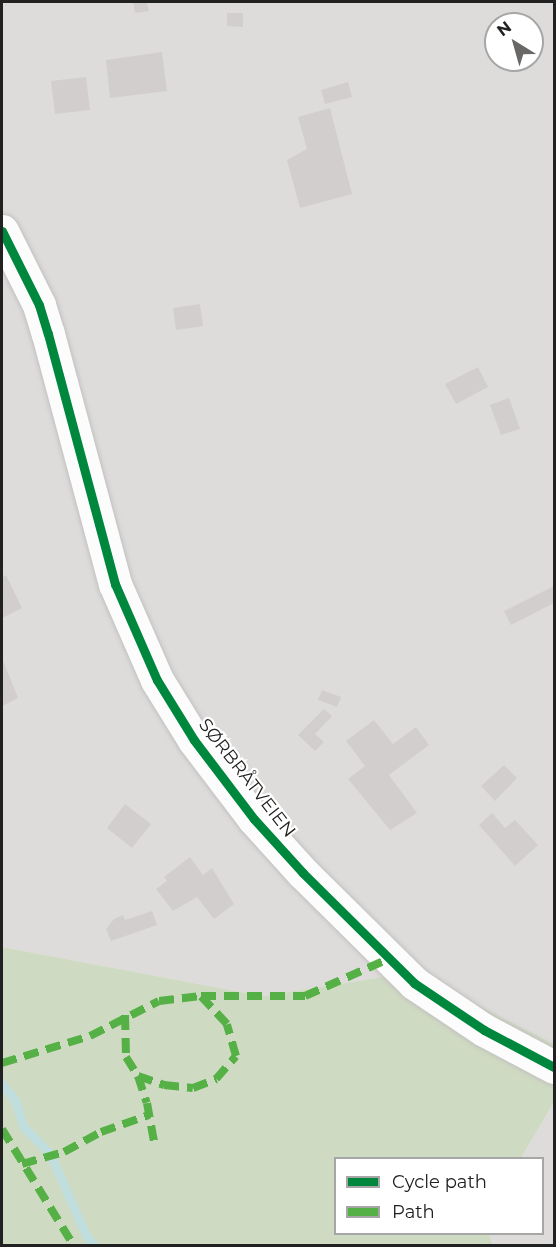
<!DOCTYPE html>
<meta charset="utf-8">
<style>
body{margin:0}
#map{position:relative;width:556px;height:1247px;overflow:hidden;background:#eeecea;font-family:Montserrat,sans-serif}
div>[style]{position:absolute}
.residential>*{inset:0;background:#dedcdb}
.forest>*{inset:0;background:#cfdac2}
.stream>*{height:9px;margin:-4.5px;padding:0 4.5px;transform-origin:4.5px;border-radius:4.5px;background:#c0dede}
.building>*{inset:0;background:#d1cecd}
.roads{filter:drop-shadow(0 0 2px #c2c1c0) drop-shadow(0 0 2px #c2c1c0)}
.minor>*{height:33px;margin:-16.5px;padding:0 16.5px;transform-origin:16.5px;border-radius:16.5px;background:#fcfcfc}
.quiet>*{height:8px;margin-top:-4px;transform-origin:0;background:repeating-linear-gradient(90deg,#55b145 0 15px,transparent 0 23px)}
.cycleway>*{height:9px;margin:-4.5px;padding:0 4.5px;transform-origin:4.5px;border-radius:4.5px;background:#00873e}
span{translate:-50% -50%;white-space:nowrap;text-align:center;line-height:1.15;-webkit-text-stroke:4.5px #fff;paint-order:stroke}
.street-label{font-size:18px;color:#212121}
.frame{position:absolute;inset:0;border:3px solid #212121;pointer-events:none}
.legend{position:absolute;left:334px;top:1157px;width:210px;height:78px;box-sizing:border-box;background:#fff;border:2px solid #a6a6a6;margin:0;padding:8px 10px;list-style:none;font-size:18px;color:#212121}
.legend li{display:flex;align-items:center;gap:12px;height:30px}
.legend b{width:30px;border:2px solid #a6a6a6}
.north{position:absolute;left:484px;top:12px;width:60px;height:60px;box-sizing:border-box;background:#fff;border:2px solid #a6a6a6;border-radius:50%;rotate:323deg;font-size:16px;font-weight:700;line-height:24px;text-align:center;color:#212121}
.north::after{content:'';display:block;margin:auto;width:21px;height:27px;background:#696867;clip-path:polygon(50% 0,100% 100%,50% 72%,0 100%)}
</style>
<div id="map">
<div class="residential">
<div style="clip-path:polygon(evenodd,2px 2px,554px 2px,554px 1044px,414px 972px,263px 996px,2px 947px,2px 2px,496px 24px,532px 24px,532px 60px,496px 60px,496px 24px)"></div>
<div style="clip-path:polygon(554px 1102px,554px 1245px,493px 1245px,489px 1234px,542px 1234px,542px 1158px,521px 1158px)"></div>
</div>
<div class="forest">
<div style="clip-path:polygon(2px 947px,263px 996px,414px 972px,554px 1044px,554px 1102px,521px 1158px,336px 1158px,336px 1234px,489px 1234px,493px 1245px,2px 1245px)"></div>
</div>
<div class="stream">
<div style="left:2px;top:1084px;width:21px;rotate:51deg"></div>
<div style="left:15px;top:1100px;width:27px;rotate:73deg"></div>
<div style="left:23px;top:1126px;width:39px;rotate:46deg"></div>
<div style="left:50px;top:1154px;width:89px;rotate:66deg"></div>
<div style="left:86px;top:1235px;width:14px;rotate:51deg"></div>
</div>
<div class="building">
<div style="clip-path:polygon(133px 2px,147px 2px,149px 11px,135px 13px)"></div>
<div style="clip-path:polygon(227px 13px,243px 13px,243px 27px,227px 26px)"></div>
<div style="clip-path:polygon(162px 52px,167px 91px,110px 98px,106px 60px)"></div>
<div style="clip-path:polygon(86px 77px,90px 110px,55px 114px,51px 81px)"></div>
<div style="clip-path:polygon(348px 82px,352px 97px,325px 104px,321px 90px)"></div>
<div style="clip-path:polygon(330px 108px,352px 194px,300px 208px,287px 160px,307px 149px,298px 117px)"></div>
<div style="clip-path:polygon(200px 304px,203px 326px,176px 330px,173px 308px)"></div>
<div style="clip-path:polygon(478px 367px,488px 387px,456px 404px,445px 384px)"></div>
<div style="clip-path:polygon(509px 398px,520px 429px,501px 435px,490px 405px)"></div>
<div style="clip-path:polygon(6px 575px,22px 608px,2px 618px,2px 577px)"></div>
<div style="clip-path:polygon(554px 586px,554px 603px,511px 625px,504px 611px)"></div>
<div style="clip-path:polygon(2px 658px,18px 698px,2px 706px)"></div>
<div style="clip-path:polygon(322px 690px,341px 697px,337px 707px,318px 700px)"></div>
<div style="clip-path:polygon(324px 709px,332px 716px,315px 734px,324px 742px,315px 751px,298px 735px)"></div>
<div style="clip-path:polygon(374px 720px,393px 744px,416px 727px,429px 745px,389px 775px,417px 813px,390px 830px,348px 779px,365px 766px,346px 741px)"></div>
<div style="clip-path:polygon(504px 765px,517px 778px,495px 801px,481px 786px)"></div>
<div style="clip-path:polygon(125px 804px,151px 824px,132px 848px,107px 828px)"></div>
<div style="clip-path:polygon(492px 813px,505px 828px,515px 820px,538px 845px,515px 866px,479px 825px)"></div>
<div style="clip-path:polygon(190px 857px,203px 875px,212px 868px,234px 904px,214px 919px,197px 897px,173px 911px,156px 889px,167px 881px,164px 877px)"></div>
<div style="clip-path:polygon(152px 911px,157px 925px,111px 941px,106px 929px,114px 919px,123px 915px,125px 920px)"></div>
</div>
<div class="roads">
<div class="minor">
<div style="left:2px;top:231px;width:83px;rotate:63.4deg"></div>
<div style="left:39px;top:305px;width:30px;rotate:73deg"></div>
<div style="left:48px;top:334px;width:259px;rotate:75deg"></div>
<div style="left:115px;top:584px;width:105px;rotate:66.4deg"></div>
<div style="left:157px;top:680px;width:70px;rotate:58.3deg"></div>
<div style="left:194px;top:740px;width:99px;rotate:52.8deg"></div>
<div style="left:254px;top:819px;width:73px;rotate:47.8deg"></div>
<div style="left:303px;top:873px;width:156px;rotate:44.7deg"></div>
<div style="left:414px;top:983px;width:84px;rotate:33.9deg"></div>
<div style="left:484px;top:1030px;width:79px;rotate:27.9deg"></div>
</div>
</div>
<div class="quiet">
<div style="left:125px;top:1015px;width:42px;rotate:88.6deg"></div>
<div style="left:126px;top:1057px;width:22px;rotate:58deg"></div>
<div style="left:138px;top:1076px;width:28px;rotate:72deg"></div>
<div style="left:147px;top:1103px;width:45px;rotate:79.7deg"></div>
<div style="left:2px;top:1063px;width:92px;rotate:-17.1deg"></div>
<div style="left:90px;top:1036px;width:77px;rotate:-26.9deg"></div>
<div style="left:159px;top:1001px;width:42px;rotate:-6.8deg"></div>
<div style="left:201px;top:996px;width:104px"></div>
<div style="left:305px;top:996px;width:91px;rotate:-24deg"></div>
<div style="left:138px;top:1076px;width:28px;rotate:19deg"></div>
<div style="left:164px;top:1085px;width:29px;rotate:6deg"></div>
<div style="left:193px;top:1088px;width:25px;rotate:-21deg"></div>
<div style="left:216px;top:1079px;width:30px;rotate:-49deg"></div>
<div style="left:236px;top:1056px;width:33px;rotate:-106deg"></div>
<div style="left:227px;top:1024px;width:38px;rotate:-133deg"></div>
<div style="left:2px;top:1129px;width:137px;rotate:58.4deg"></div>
<div style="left:22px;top:1164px;width:44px;rotate:-15.9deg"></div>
<div style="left:64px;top:1152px;width:42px;rotate:-28.4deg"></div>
<div style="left:101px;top:1132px;width:51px;rotate:-19.5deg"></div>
</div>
<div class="cycleway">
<div style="left:2px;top:231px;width:83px;rotate:63.4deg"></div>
<div style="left:39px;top:305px;width:30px;rotate:73deg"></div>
<div style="left:48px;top:334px;width:259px;rotate:75deg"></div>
<div style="left:115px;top:584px;width:105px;rotate:66.4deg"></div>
<div style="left:157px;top:680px;width:70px;rotate:58.3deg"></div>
<div style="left:194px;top:740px;width:99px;rotate:52.8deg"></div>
<div style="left:254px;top:819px;width:73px;rotate:47.8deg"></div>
<div style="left:303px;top:873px;width:156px;rotate:44.7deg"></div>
<div style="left:414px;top:983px;width:84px;rotate:33.9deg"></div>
<div style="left:484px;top:1030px;width:79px;rotate:27.9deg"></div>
</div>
<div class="street-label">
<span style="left:247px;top:778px;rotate:52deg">SØRBRÅTVEIEN</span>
</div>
<div class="frame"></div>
<ul class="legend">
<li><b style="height:8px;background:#00873e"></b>Cycle path</li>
<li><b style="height:8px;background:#55b145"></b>Path</li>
</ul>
<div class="north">N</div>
</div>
